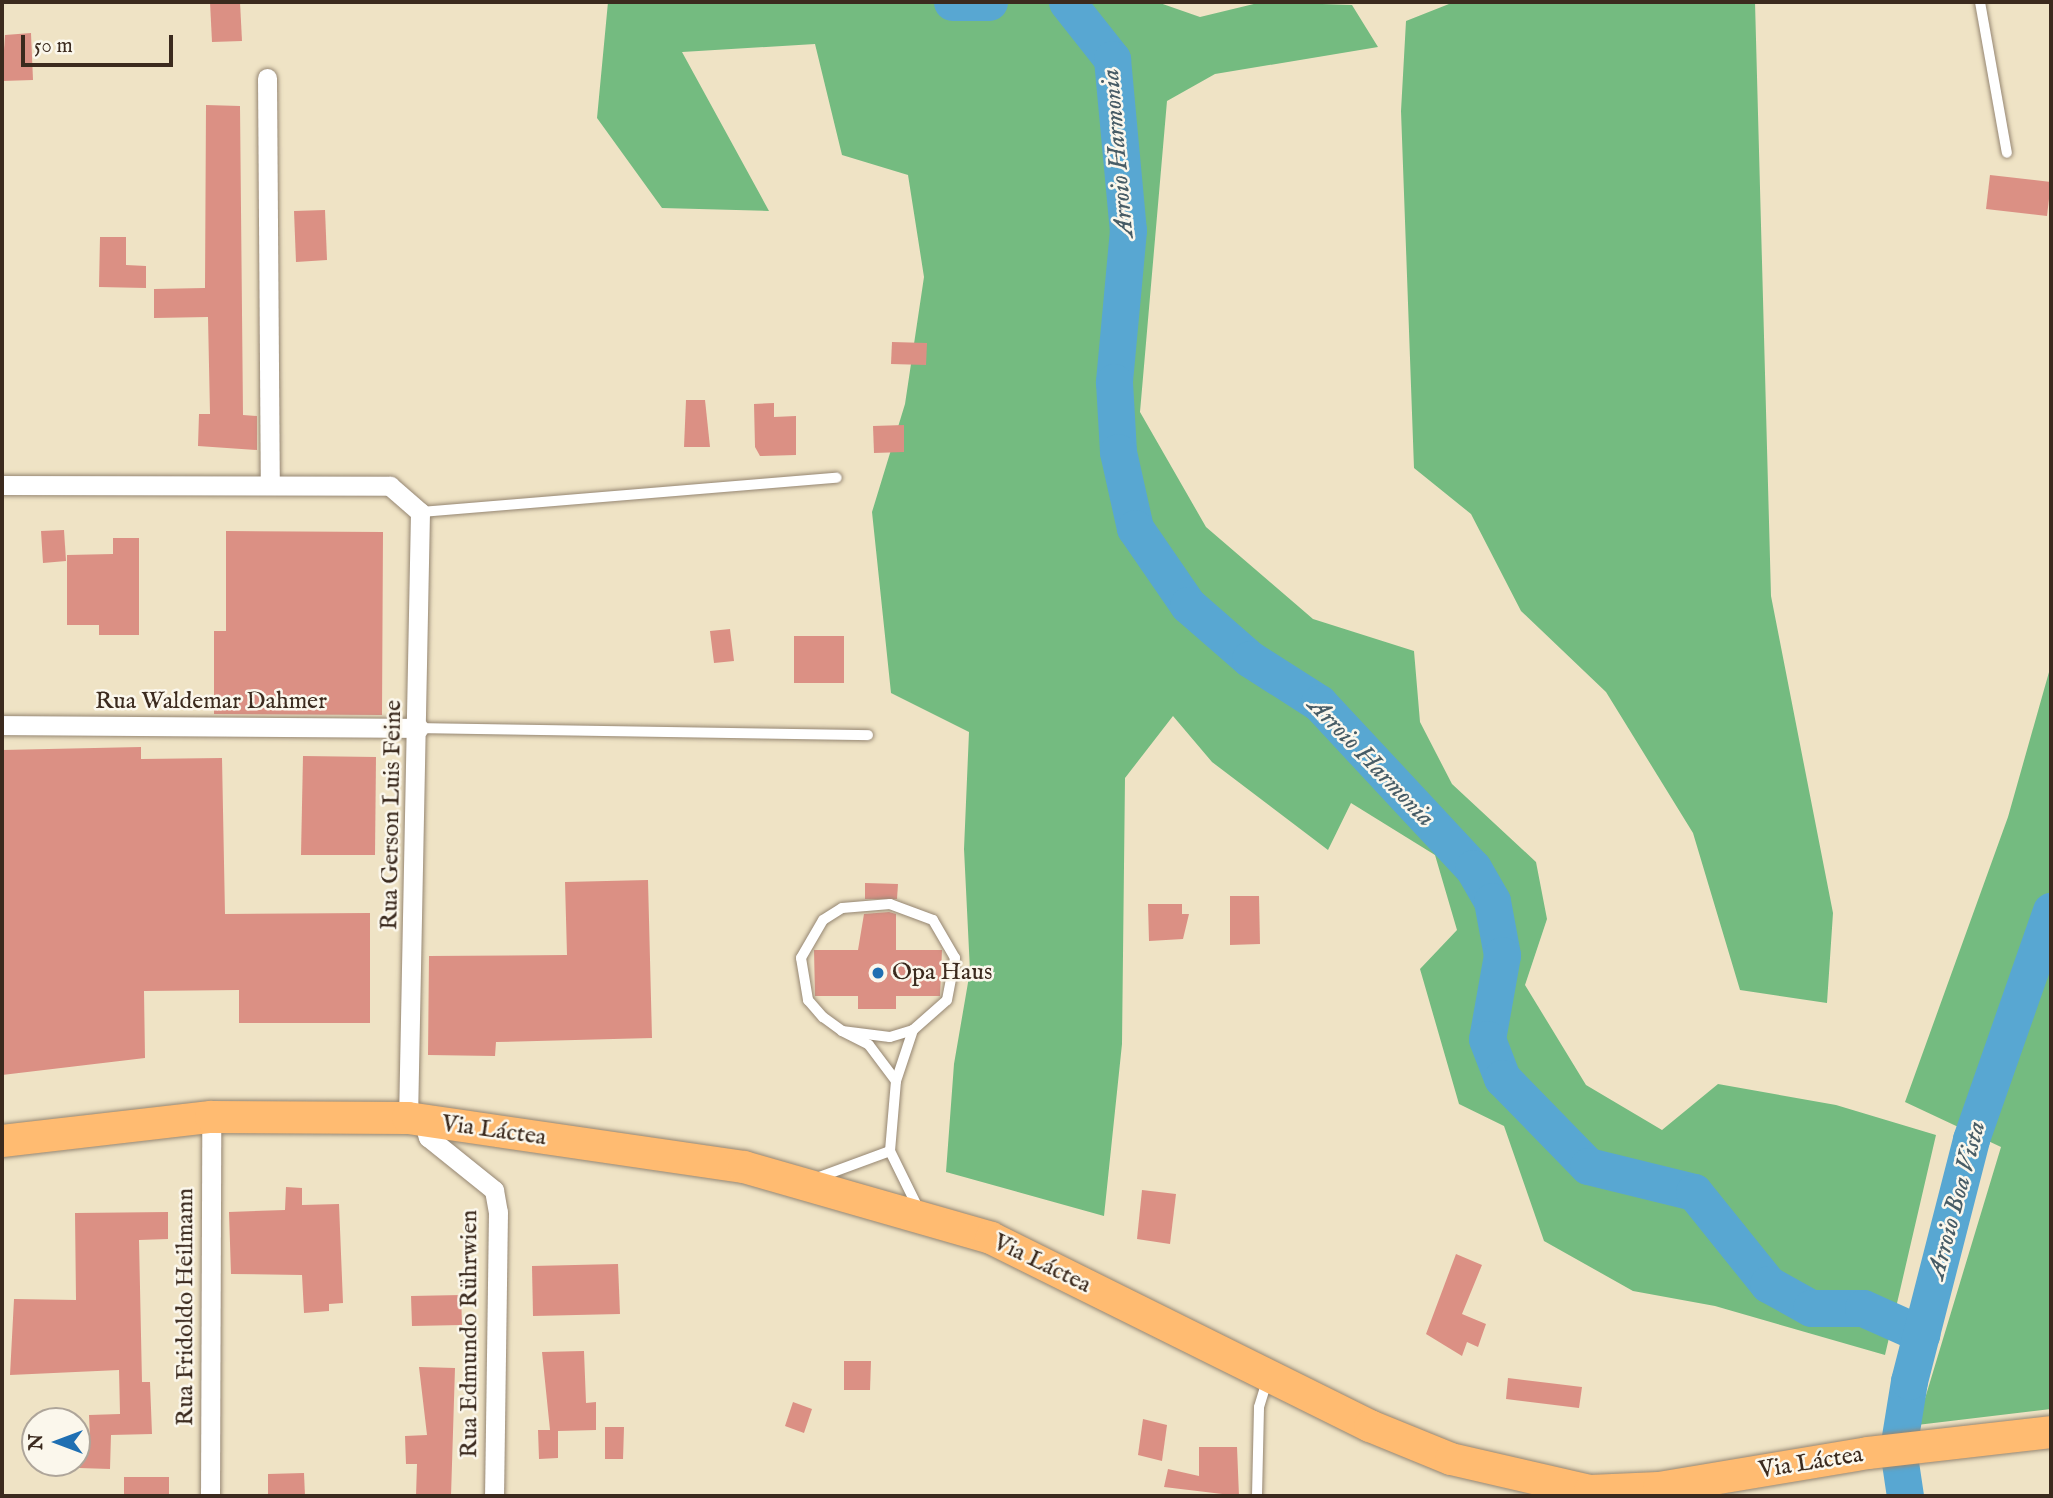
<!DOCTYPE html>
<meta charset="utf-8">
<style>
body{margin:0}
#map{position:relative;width:2053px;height:1498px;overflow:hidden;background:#efe3c5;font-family:"IM FELL English",serif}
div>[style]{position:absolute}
.forest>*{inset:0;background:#74bb80}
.river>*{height:37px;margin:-18.5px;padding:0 18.5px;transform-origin:18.5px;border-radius:18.5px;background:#58a7d2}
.building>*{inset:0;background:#db9084}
.roads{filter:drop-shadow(0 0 2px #958672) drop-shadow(0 0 2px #958672)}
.lane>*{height:10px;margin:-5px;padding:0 5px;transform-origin:5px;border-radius:5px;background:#fff}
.street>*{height:19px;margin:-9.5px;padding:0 9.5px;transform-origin:9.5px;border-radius:9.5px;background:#fff}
.primary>*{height:32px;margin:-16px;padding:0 16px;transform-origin:16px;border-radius:16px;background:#ffbb71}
.dots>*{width:19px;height:19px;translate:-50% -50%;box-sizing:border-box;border:4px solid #fbf7ec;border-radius:50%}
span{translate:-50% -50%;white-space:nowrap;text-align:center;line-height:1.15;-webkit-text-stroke:5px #fbf7ec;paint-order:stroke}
.street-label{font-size:24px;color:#3b2a1e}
.poi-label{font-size:24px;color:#3b2a1e}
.left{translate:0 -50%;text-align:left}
.water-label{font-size:26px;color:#475c66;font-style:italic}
.frame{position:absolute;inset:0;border:4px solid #3b2a1e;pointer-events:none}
.north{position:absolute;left:21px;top:1407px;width:70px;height:70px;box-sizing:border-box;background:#fbf7ec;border:2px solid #aea59a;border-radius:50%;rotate:270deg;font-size:19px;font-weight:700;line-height:28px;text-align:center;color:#3b2a1e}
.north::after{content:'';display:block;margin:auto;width:24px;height:32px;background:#1f6fb2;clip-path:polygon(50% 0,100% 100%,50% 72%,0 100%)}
.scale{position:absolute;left:21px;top:35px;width:152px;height:32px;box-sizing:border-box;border:4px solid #3b2a1e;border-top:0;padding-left:9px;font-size:21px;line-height:24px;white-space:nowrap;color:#3b2a1e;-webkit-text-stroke:5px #fbf7ec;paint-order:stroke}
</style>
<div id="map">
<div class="forest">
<div style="clip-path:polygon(608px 2px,1157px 2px,1200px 17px,1262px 2px,1352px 5px,1378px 47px,1215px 74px,1167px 101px,1140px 412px,1206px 527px,1313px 619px,1414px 651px,1420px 722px,1452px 784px,1536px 862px,1547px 919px,1525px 985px,1586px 1085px,1662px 1130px,1718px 1084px,1836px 1105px,1936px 1135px,1885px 1355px,1715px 1306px,1633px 1291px,1544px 1241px,1504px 1126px,1459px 1104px,1420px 969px,1457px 930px,1435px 855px,1351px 803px,1328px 850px,1212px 762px,1173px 716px,1125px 778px,1122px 1044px,1104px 1216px,946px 1172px,954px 1064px,970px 971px,964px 849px,969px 732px,891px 693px,872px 512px,905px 404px,924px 277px,908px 175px,842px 155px,815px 44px,682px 52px,769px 211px,662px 208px,597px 118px)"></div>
<div style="clip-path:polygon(1454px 2px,1755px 2px,1771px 596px,1833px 913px,1827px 1003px,1740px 990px,1693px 833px,1606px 692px,1521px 611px,1471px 514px,1414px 468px,1401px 111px,1406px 21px)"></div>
<div style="clip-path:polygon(2051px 665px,2051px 1409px,1917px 1425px,2001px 1147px,1905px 1102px,2008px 817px)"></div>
</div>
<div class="river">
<div style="left:952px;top:2px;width:37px"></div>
<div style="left:1067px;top:2px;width:73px;rotate:51.7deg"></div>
<div style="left:1112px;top:59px;width:172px;rotate:84.7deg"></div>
<div style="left:1128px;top:230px;width:153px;rotate:95.3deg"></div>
<div style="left:1114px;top:382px;width:70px;rotate:86.7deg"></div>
<div style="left:1118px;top:452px;width:78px;rotate:77.4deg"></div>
<div style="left:1135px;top:528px;width:93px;rotate:55.5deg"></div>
<div style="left:1188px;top:605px;width:82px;rotate:41.1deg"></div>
<div style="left:1250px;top:659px;width:82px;rotate:32.5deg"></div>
<div style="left:1319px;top:703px;width:226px;rotate:47deg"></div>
<div style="left:1473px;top:868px;width:38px;rotate:60deg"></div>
<div style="left:1492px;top:901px;width:55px;rotate:79.5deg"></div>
<div style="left:1502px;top:955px;width:85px;rotate:100.1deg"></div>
<div style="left:1487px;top:1039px;width:42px;rotate:69deg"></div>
<div style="left:1502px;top:1078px;width:123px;rotate:45.7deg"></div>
<div style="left:1588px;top:1166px;width:109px;rotate:13.8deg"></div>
<div style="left:1694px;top:1192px;width:118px;rotate:51.2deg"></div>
<div style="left:1768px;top:1284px;width:49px;rotate:29.2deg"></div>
<div style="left:1811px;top:1308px;width:52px"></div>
<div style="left:1863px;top:1308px;width:64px;rotate:24.1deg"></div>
<div style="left:1905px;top:1496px;width:48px;rotate:-98.5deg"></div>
<div style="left:1898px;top:1449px;width:69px;rotate:-80.8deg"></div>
<div style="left:1909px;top:1381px;width:250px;rotate:-75.6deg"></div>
<div style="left:1971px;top:1139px;width:242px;rotate:-70.7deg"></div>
</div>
<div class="building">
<div style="clip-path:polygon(210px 2px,240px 2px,242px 41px,212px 42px)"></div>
<div style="clip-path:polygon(31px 33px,33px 80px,2px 81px,5px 35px)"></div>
<div style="clip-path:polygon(206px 105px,240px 106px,243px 415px,257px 416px,257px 450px,198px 446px,199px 414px,210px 414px,208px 317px,154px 318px,154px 289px,205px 288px)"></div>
<div style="clip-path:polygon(1990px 175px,2051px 182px,2047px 216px,1986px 209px)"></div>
<div style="clip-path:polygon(325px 210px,327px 260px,296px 262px,294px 211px)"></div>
<div style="clip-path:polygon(100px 237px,126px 237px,126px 265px,146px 266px,146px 288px,99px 287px)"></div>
<div style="clip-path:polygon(892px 342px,927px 343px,926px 365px,891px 364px)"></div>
<div style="clip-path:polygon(686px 400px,705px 400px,710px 447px,684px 447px)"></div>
<div style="clip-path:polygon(774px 403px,774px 417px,796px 416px,796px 455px,760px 456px,755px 447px,754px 404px)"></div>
<div style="clip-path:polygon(904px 425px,904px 452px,874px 453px,873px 426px)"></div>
<div style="clip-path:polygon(64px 530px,66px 561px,43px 563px,41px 531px)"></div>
<div style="clip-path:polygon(226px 531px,383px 532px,382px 715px,214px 714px,214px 631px,226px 631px)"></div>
<div style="clip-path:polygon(113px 538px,139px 538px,139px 635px,99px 635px,99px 625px,67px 625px,67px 555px,113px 554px)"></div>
<div style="clip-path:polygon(730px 629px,734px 661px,714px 663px,710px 631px)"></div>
<div style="clip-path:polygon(794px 636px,844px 636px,844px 683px,794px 683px)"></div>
<div style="clip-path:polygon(141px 747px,141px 759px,222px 758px,225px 914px,370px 913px,370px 1023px,239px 1023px,239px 990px,144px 991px,145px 1058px,2px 1075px,2px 750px)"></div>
<div style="clip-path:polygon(303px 756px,376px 757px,375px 855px,301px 855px)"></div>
<div style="clip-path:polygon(648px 880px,652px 1038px,496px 1042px,495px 1056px,428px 1055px,429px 956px,567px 955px,565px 882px)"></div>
<div style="clip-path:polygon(865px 883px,898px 884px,897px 899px,865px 899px)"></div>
<div style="clip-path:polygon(1230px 896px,1259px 896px,1260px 944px,1230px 945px)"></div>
<div style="clip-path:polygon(1148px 904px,1182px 904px,1182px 914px,1189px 914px,1183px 939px,1149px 941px)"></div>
<div style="clip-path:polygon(889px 912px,896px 914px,896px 950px,942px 950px,940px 996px,896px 996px,896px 1009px,858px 1009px,858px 996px,815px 996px,814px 950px,858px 950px,864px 914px)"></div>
<div style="clip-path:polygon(286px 1187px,302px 1188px,302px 1205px,339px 1204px,343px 1303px,329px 1304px,329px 1311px,304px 1313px,302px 1275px,231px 1274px,229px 1212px,285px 1210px)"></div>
<div style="clip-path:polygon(1142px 1190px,1176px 1194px,1170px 1244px,1137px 1239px)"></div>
<div style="clip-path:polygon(168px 1212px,168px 1239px,139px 1240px,142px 1382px,150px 1382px,152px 1434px,111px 1435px,110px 1469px,79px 1468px,80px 1439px,90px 1439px,89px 1415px,120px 1414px,119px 1370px,10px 1375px,14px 1299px,76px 1300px,75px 1213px)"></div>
<div style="clip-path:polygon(1456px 1254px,1482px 1265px,1462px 1314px,1486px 1324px,1478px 1347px,1467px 1342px,1462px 1356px,1426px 1334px)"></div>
<div style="clip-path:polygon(618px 1264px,620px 1314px,533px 1316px,532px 1266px)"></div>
<div style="clip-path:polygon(461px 1295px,462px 1325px,412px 1326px,411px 1296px)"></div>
<div style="clip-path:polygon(584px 1351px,586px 1403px,596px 1402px,596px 1430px,558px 1431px,558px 1458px,539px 1459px,538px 1430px,550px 1430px,542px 1352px)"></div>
<div style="clip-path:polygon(844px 1361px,871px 1361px,870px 1390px,844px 1390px)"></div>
<div style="clip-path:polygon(419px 1367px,455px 1368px,451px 1496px,416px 1496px,417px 1464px,406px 1464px,405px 1436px,427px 1435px)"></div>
<div style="clip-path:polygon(1508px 1378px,1582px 1387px,1579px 1408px,1506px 1399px)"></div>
<div style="clip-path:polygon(793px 1402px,812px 1409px,804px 1433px,785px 1426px)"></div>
<div style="clip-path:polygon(1143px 1419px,1167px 1425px,1162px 1461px,1138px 1455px)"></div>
<div style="clip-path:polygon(605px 1427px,624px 1427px,623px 1459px,605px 1459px)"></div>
<div style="clip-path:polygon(1199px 1447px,1237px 1447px,1239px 1496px,1164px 1487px,1168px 1469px,1199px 1476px)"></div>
<div style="clip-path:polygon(304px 1473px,305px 1496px,268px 1496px,268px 1474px)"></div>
<div style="clip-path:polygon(124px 1477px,169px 1477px,169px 1496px,124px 1496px)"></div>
</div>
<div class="roads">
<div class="lane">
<div style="left:1980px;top:2px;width:153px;rotate:79.9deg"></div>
<div style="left:420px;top:512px;width:418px;rotate:-4.7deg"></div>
<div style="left:419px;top:728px;width:449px;rotate:0.9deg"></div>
<div style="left:913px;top:1030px;width:54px;rotate:108.4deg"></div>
<div style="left:896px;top:1081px;width:70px;rotate:94.9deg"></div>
<div style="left:890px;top:1151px;width:64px;rotate:63.8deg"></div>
<div style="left:842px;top:1031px;width:48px;rotate:7.1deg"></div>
<div style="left:890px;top:1037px;width:24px;rotate:-17deg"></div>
<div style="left:913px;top:1030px;width:45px;rotate:-41.4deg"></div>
<div style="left:947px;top:1000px;width:43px;rotate:-79.2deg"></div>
<div style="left:955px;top:958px;width:44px;rotate:-120.1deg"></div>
<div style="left:933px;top:920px;width:46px;rotate:-159.6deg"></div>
<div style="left:890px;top:904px;width:48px;rotate:175.2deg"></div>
<div style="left:842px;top:908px;width:22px;rotate:148deg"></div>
<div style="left:823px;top:920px;width:44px;rotate:120.1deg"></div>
<div style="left:801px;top:958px;width:43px;rotate:80.5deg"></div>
<div style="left:808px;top:1000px;width:23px;rotate:49deg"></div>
<div style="left:823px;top:1017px;width:24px;rotate:36deg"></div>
<div style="left:842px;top:1031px;width:30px;rotate:27deg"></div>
<div style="left:869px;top:1045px;width:45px;rotate:53.1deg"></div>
<div style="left:814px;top:1179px;width:81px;rotate:-20.2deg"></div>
<div style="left:1257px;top:1496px;width:89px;rotate:-88.7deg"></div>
<div style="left:1259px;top:1407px;width:28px;rotate:-73deg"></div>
</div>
<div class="street">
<div style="left:267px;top:78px;width:407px;rotate:89.6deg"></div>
<div style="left:2px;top:485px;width:388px;rotate:0.1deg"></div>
<div style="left:390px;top:486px;width:40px;rotate:41deg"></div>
<div style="left:420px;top:512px;width:606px;rotate:91.13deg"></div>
<div style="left:2px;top:725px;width:417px;rotate:0.4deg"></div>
<div style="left:423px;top:1121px;width:17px;rotate:73deg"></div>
<div style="left:428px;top:1137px;width:85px;rotate:38.8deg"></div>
<div style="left:494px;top:1190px;width:22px;rotate:80deg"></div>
<div style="left:498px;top:1212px;width:284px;rotate:90.8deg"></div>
<div style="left:210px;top:1496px;width:379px;rotate:-89.8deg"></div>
</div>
<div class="primary">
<div style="left:2px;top:1141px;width:210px;rotate:-6.6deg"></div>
<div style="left:211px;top:1117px;width:197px;rotate:0.3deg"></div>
<div style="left:408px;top:1118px;width:340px;rotate:8.3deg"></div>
<div style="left:744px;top:1167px;width:257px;rotate:16deg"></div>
<div style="left:991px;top:1238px;width:423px;rotate:26.4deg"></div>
<div style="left:1370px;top:1426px;width:87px;rotate:22.2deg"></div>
<div style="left:1451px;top:1459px;width:143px;rotate:13deg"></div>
<div style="left:1590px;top:1491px;width:69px;rotate:-2.5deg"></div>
<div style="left:1659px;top:1488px;width:212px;rotate:-9.5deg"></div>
<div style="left:1868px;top:1453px;width:184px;rotate:-6.5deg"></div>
</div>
</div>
<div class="dots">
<div style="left:878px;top:973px;background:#1f6fb2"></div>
</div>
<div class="street-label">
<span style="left:211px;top:702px">Rua Waldemar Dahmer</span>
<span style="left:392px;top:815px;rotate:-89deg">Rua Gerson Luis Feine</span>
<span style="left:494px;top:1131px;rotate:8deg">Via Láctea</span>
<span style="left:1042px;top:1264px;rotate:26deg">Via Láctea</span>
<span style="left:186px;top:1307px;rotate:-90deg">Rua Fridoldo Heilmann</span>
<span style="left:470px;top:1334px;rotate:-90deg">Rua Edmundo Rührwien</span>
<span style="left:1811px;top:1463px;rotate:-9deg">Via Láctea</span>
</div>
<div class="poi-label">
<span class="left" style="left:892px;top:973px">Opa Haus</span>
</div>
<div class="water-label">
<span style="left:1118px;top:153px;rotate:-95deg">Arroio Harmonia</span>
<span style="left:1371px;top:762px;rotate:46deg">Arroio Harmonia</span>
<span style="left:1957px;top:1200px;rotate:-75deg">Arroio Boa Vista</span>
</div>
<div class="frame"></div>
<div class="north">N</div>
<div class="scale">50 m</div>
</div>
